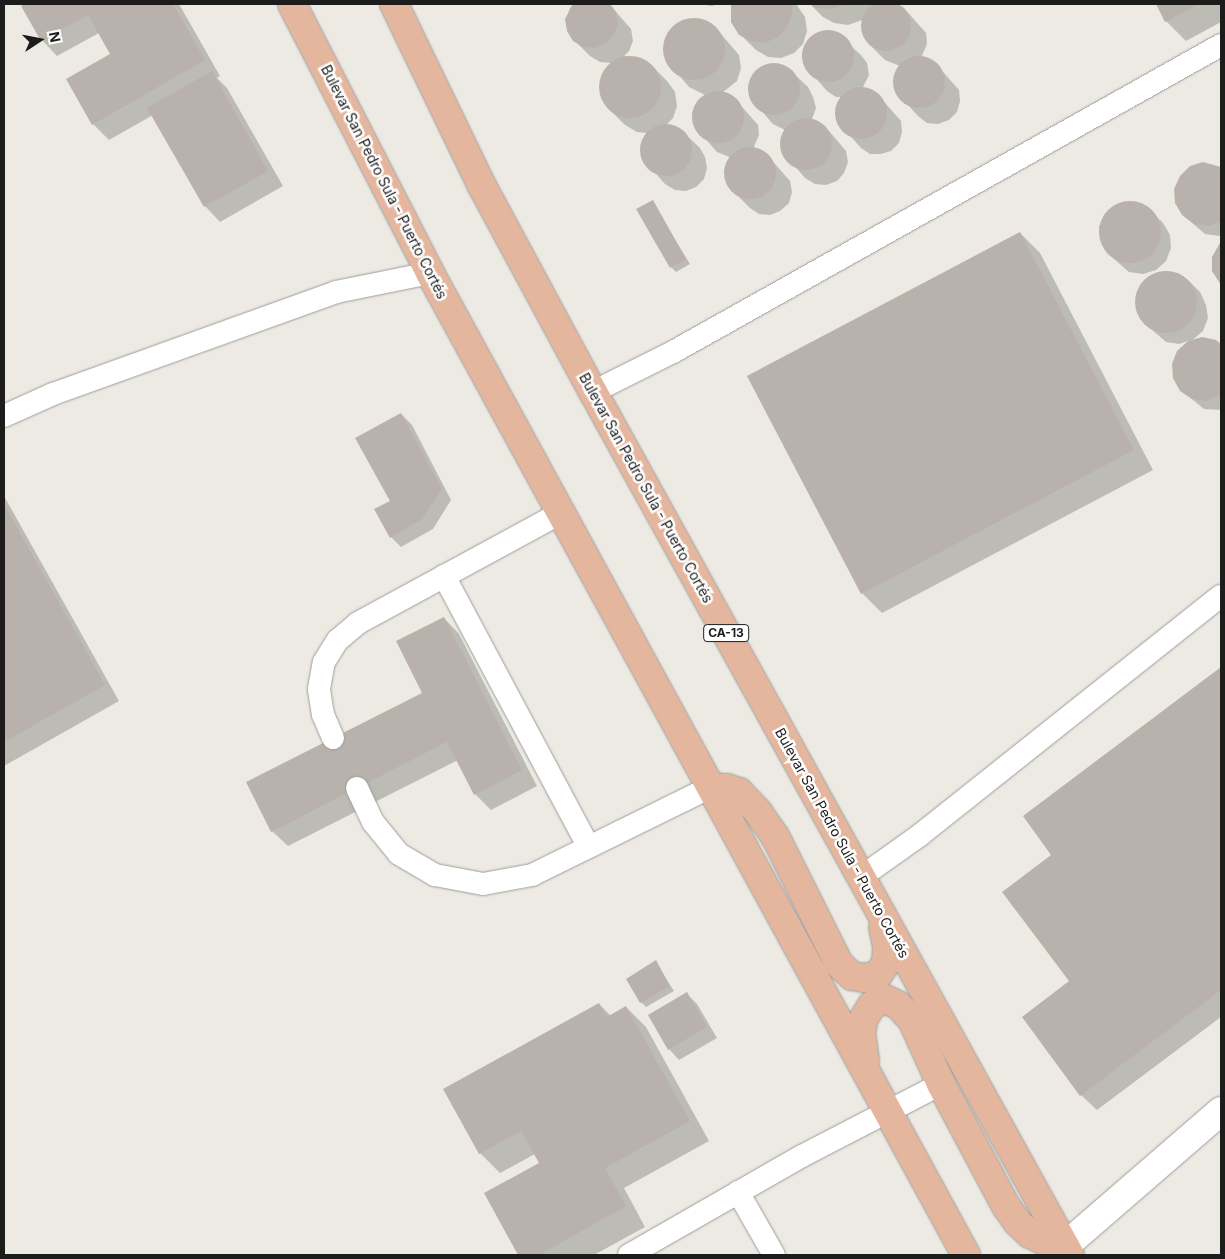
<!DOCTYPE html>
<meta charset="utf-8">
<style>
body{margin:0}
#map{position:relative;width:1225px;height:1259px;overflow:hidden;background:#eceae2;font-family:Inter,sans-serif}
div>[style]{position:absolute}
.shadow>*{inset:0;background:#0003}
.building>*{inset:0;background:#b9b2ac}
.round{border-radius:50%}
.roads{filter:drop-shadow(0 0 1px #9d9d9d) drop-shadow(0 0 1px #9d9d9d)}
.service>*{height:22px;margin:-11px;padding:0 11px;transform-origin:11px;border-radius:11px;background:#fff}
.minor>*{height:28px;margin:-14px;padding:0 14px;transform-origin:14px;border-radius:14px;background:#fff}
.trunk>*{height:28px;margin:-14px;padding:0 14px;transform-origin:14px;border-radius:14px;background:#e5b69e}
span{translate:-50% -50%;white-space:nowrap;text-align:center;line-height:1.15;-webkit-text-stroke:5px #fff;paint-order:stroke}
.shield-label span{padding:1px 4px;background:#fff;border:1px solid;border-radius:4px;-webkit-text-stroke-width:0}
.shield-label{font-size:12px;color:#1c1c1c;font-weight:700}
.street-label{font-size:14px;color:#1c1c1c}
.frame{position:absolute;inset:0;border:5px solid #1c1c1c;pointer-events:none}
.north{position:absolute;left:15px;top:15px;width:50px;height:50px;-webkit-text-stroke:4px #fff;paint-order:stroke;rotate:79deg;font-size:14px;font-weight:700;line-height:20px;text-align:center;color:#1c1c1c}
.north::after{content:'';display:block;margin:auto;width:18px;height:22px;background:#1c1c1c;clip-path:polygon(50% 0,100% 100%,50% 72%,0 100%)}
</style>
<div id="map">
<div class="shadow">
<div style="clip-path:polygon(27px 4px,179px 4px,220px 76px,217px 78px,227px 88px,283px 186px,220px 222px,205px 206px,153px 115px,109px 140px,93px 124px,112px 55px,99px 33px,57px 56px,42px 40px,22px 6px)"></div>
<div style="clip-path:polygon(574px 4px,609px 4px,631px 29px,633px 41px,629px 51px,624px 56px,639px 58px,651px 65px,667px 81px,675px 92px,677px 106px,673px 118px,666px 125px,673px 126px,683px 132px,700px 148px,705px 157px,707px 168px,704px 179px,696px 187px,686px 191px,675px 190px,665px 184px,643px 159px,641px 147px,648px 133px,637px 132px,625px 125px,609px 109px,602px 98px,600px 84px,604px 71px,612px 63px,600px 62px,590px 56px,574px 40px,566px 20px,570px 8px)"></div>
<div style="clip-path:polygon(700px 4px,717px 4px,712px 6px)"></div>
<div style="clip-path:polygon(732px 4px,796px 4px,805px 17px,807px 31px,803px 44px,794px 53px,781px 58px,768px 57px,756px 50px,740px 34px,732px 22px)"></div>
<div style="clip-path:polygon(810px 4px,897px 4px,903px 7px,926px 33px,927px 44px,921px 58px,927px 58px,936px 64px,959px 90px,960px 101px,957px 112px,949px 120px,938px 124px,927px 123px,918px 116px,895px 91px,894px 80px,900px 66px,885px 60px,869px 44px,863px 34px,862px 20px,848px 25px,834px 23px,823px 17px)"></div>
<div style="clip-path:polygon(1157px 4px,1221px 4px,1221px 22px,1186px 41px,1166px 21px)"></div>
<div style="clip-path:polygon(690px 19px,703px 20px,715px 27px,739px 55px,741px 68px,737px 81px,723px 92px,735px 99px,758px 125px,759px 135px,753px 149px,767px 155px,790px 181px,792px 192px,789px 203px,780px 211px,770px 215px,759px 214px,750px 208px,734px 192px,727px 182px,726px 171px,732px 158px,717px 152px,694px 126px,692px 114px,696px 104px,705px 95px,689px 87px,666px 60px,664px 46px,668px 34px,677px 24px)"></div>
<div style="clip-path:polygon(824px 31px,835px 32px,861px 55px,867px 63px,869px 75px,862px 89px,869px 89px,878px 95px,901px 121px,902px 132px,899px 143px,891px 151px,881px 154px,870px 154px,861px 148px,838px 122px,837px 111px,843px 97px,836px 97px,827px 91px,804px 65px,802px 54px,806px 43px,814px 35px)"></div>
<div style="clip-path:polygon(771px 64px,782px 65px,791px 71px,808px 87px,813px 97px,816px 108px,812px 119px,824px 125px,846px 151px,848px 162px,844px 173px,837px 181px,826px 185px,815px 184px,805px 178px,783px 152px,781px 141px,785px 130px,773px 124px,750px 98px,749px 87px,753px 77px,760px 68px)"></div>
<div style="clip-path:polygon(1203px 164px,1221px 169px,1221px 235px,1219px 236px,1205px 234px,1183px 215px)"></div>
<div style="clip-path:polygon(652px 202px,690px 264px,676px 272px,671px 267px)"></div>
<div style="clip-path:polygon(1127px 202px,1141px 204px,1152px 212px,1163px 223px,1170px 235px,1171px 248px,1166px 261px,1156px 270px,1143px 274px,1129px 272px,1107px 253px,1101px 241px,1099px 227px,1105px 214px,1114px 206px)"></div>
<div style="clip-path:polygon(1020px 233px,1040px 253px,1153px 470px,882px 613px,862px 593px,748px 377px)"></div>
<div style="clip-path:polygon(1164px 272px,1178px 273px,1189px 281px,1200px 292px,1206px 305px,1208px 318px,1203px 331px,1190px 342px,1202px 339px,1215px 341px,1221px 345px,1221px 410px,1204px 409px,1181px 390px,1174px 378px,1174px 364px,1178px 352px,1191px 340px,1179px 344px,1166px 342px,1144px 323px,1137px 311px,1136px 297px,1141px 284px,1152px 275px)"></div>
<div style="clip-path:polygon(401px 414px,412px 425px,451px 500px,433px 529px,401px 547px,391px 537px,392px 502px)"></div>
<div style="clip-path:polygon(4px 496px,119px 701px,4px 766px)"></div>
<div style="clip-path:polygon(444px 618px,459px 634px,537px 786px,491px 810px,475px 794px,458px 760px,288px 846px,272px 831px,424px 693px)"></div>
<div style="clip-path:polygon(1221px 668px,1221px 1017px,1097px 1110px,1081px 1095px,1071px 981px,1053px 855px,1024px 816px)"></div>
<div style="clip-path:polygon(655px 962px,674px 991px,646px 1007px,641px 1002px)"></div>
<div style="clip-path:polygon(687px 994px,697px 1004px,717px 1038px,679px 1060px,669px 1049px)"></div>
<div style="clip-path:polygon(599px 1004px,611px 1016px,626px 1007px,646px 1027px,709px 1141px,624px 1188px,645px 1227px,594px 1255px,519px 1255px,486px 1194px,541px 1164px,535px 1154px,500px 1173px,480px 1153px)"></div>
</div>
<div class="building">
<div class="round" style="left:861px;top:1px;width:50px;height:50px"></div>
<div style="clip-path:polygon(24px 4px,173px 4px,205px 60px,92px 125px,66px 79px,110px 54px,88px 15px,41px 41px,21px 6px)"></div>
<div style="clip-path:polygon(573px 4px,610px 4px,616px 12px,618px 24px,614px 35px,606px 43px,595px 48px,583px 47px,573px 41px,567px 31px,565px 19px)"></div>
<div style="clip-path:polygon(731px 4px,791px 4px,792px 14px,787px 28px,778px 37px,765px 43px,751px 41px,739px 35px,731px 22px)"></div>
<div style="clip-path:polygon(810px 4px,847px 4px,832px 9px,817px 8px)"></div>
<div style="clip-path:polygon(1156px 4px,1198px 4px,1165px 22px)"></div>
<div class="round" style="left:663px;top:18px;width:62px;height:62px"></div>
<div class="round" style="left:802px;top:30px;width:52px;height:52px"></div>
<div class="round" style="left:599px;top:56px;width:62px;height:62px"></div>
<div class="round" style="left:893px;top:56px;width:52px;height:52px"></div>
<div class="round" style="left:748px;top:63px;width:52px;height:52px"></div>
<div style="clip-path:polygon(212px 71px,268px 171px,204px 207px,147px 108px)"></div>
<div class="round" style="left:835px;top:87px;width:52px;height:52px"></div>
<div class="round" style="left:692px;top:91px;width:52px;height:52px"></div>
<div class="round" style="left:780px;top:118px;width:52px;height:52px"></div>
<div class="round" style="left:640px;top:124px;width:52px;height:52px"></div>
<div class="round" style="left:724px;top:147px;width:52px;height:52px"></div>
<div style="clip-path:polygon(1203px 162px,1221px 167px,1221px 222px,1208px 226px,1194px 224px,1182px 215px,1175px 203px,1174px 189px,1180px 176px,1190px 166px)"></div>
<div style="clip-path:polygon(653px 200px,686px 259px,670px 268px,636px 209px)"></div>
<div class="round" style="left:1099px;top:201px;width:62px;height:62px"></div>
<div style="clip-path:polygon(1020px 232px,1134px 450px,861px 594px,747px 376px)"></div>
<div style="clip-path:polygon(1221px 241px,1221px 285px,1212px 271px,1212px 257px)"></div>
<div class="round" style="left:1135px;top:271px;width:62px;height:62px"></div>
<div style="clip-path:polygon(1202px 337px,1216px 340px,1221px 344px,1221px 395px,1206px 401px,1192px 399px,1180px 391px,1173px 378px,1172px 364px,1177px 351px,1188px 341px)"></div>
<div style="clip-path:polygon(401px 413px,442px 489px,422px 519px,390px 538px,374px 509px,390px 501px,355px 438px)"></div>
<div style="clip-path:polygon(4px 504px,105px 685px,4px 742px)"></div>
<div style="clip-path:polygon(444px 617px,522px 770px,474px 795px,447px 742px,271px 832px,246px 782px,422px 693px,396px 641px)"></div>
<div style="clip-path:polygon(1221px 667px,1221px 990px,1080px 1096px,1022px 1017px,1069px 981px,1002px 892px,1051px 855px,1023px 816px)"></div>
<div style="clip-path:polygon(656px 960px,670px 986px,640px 1003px,626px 979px)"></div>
<div style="clip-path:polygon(687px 992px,707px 1027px,668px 1050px,648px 1015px)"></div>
<div style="clip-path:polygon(599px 1003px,607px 1017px,626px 1006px,690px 1121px,605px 1168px,626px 1206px,539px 1255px,518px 1255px,484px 1193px,539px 1163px,521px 1131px,479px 1154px,443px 1089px)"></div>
</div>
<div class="roads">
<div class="service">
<div style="left:593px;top:392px;width:89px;rotate:-26.6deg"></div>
<div style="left:673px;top:352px;width:628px;rotate:-29.26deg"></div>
<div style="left:4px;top:416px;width:54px;rotate:-24.2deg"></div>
<div style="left:53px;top:394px;width:301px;rotate:-19.8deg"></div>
<div style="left:336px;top:292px;width:96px;rotate:-11.4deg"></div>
<div style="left:444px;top:576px;width:307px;rotate:61.9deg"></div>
<div style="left:333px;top:738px;width:25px;rotate:-113deg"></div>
<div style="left:323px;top:715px;width:26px;rotate:-99deg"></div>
<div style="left:319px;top:689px;width:27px;rotate:-80deg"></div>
<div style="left:324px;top:662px;width:26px;rotate:-58deg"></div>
<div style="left:338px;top:640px;width:26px;rotate:-40deg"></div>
<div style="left:358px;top:623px;width:231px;rotate:-28.5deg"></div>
<div style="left:357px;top:788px;width:38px;rotate:65deg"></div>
<div style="left:373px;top:822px;width:41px;rotate:50.9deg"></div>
<div style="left:399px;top:854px;width:42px;rotate:30.3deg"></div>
<div style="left:435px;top:875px;width:49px;rotate:10.6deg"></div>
<div style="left:483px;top:884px;width:50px;rotate:-10.4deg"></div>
<div style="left:532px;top:875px;width:199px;rotate:-26.2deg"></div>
<div style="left:861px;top:877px;width:72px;rotate:-35.4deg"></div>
<div style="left:920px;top:835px;width:384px;rotate:-38.5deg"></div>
<div style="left:738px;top:1192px;width:73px;rotate:60.3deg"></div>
<div style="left:629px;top:1255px;width:199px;rotate:-29.8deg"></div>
<div style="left:802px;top:1156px;width:157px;rotate:-27.4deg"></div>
</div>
<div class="minor">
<div style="left:1065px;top:1246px;width:206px;rotate:-40.9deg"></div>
</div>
<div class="trunk">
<div style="left:292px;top:4px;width:302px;rotate:62.8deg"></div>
<div style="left:430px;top:273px;width:1119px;rotate:61.37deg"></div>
<div style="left:394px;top:4px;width:202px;rotate:64.2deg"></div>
<div style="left:482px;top:186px;width:234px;rotate:61.7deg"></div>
<div style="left:593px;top:392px;width:986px;rotate:61.07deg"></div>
<div style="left:711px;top:787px;width:16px;rotate:4deg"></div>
<div style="left:727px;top:788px;width:13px;rotate:18deg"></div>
<div style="left:739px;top:792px;width:28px;rotate:46deg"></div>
<div style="left:758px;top:812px;width:29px;rotate:55deg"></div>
<div style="left:775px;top:836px;width:143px;rotate:63.4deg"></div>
<div style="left:839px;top:964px;width:18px;rotate:43deg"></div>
<div style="left:852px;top:976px;width:12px;rotate:9deg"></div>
<div style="left:864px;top:978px;width:14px;rotate:-12deg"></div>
<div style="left:878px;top:975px;width:14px;rotate:-56deg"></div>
<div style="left:886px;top:963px;width:16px;rotate:-86deg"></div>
<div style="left:887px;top:947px;width:20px;rotate:-101deg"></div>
<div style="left:865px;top:1061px;width:28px;rotate:-98deg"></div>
<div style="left:861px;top:1033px;width:15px;rotate:-79deg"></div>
<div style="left:864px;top:1018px;width:15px;rotate:-58deg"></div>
<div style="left:872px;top:1005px;width:14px;rotate:-25deg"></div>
<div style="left:885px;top:999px;width:14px;rotate:25deg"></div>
<div style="left:898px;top:1005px;width:21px;rotate:47deg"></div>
<div style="left:912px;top:1020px;width:70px;rotate:65.6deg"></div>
<div style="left:941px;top:1084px;width:138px;rotate:62deg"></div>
<div style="left:1006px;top:1206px;width:19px;rotate:55deg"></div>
<div style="left:1017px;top:1222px;width:18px;rotate:43deg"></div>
<div style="left:1030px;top:1234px;width:25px;rotate:26deg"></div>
<div style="left:1053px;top:1245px;width:12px;rotate:5deg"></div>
</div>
</div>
<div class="shield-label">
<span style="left:726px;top:633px">CA-13</span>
</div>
<div class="street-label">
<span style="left:384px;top:182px;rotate:63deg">Bulevar San Pedro Sula - Puerto Cortés</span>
<span style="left:646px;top:488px;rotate:61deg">Bulevar San Pedro Sula - Puerto Cortés</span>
<span style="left:842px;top:843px;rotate:61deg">Bulevar San Pedro Sula - Puerto Cortés</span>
</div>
<div class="frame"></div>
<div class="north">N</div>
</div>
